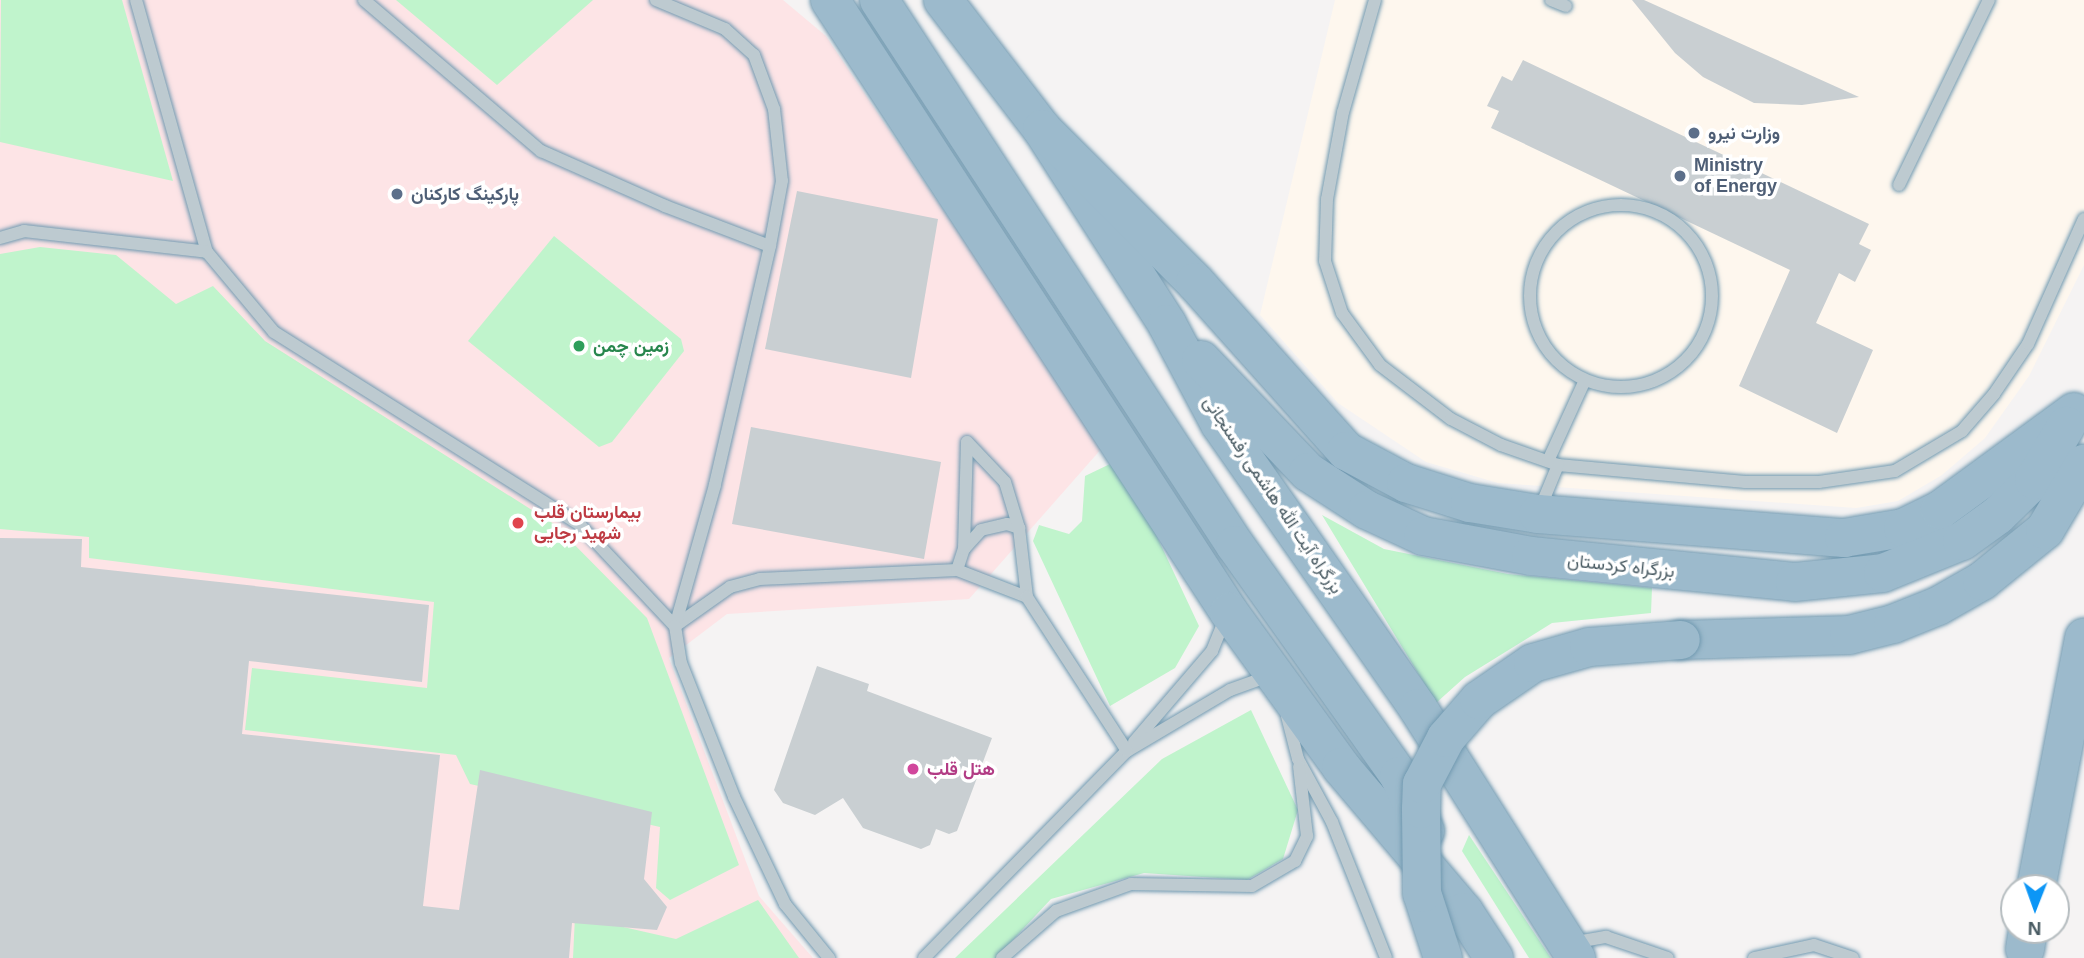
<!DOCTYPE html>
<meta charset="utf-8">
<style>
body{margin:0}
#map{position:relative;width:2084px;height:958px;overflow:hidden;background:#f5f3f3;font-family:Helvetica,Vazirmatn,sans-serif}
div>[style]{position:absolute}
.commercial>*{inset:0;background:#fef7ee}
.medical>*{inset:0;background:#fde4e6}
.green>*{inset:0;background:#c0f4cc}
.building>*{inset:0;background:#c9cfd2}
.roads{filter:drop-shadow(0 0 2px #729ab1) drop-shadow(0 0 2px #729ab1)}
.service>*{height:12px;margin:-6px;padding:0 6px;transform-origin:6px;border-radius:6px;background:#bdcad0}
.service>.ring{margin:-6px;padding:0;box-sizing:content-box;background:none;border:12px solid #bdcad0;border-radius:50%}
.trunk>*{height:38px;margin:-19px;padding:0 19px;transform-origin:19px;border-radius:19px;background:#9cbacc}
.bridges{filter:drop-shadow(0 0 2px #729ab1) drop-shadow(0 0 2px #729ab1)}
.trunk-bridge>*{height:38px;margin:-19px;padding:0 19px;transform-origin:19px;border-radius:19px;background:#9cbacc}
.dots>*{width:19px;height:19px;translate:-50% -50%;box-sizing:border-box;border:4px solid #fff;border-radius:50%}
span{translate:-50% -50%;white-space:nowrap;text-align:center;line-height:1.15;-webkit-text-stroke:7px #fff;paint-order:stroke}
.service-label{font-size:18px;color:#4e5e75;font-weight:700}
.left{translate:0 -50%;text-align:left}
.leisure-label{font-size:18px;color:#27864d;font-weight:700}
.street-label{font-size:18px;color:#485a62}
.health-label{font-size:18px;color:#be3a42;font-weight:700}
.hotel-label{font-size:18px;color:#b23c85;font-weight:700}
.north{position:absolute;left:2000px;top:874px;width:70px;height:70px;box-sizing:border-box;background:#fff;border:2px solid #b6bdc0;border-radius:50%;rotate:181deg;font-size:19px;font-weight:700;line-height:28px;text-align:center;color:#485a62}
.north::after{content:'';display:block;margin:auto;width:24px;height:32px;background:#0c96f6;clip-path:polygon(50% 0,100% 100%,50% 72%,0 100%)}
</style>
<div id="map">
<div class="commercial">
<div style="clip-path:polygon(1335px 0,2084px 0,2084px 265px,2029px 376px,1985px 438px,1942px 475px,1898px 501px,1856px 508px,1498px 483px,1426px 462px,1338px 403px,1260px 315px)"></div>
</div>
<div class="medical">
<div style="clip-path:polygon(0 0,783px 0,826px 36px,1103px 447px,969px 599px,727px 614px,669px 658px,759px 896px,813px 958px,0 958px)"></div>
</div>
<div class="green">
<div style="clip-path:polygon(1px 0,122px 0,173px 181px,0 142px)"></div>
<div style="clip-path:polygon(396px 0,593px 0,497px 85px)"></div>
<div style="clip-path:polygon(554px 236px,681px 339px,684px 351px,612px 442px,599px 447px,468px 341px)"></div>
<div style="clip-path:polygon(40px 247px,116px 255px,176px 304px,213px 286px,265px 341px,554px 524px,647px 618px,739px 865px,670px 900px,656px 888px,660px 827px,470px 784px,456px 755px,245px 730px,252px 668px,427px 688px,434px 602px,89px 558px,89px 537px,0 529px,0 254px)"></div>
<div style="clip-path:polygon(1110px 464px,1151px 524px,1199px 626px,1175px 668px,1110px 706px,1033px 541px,1039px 525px,1069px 534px,1082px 521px,1085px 476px)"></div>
<div style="clip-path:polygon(1322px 515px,1384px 549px,1508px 574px,1652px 588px,1651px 613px,1552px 623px,1465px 677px,1436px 703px)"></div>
<div style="clip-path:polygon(1251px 710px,1298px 810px,1283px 859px,1247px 880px,1144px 873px,1051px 899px,996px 958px,955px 958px,1162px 759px)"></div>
<div style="clip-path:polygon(1469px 835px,1551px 958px,1529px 958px,1462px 851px)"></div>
<div style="clip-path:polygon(758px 900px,799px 958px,573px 958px,575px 916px,676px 939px)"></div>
</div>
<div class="building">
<div style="clip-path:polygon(1632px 0,1644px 0,1859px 97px,1802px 105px,1754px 103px,1703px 77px,1675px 53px)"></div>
<div style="clip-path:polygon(1523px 60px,1869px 224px,1859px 244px,1871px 250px,1855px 282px,1839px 273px,1816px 323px,1873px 350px,1837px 433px,1739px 386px,1790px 270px,1491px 128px,1499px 111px,1487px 106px,1502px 76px,1512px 81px)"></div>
<div style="clip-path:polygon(797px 191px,938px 219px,911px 378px,765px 349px)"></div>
<div style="clip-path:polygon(751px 427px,941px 462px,924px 559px,732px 524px)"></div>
<div style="clip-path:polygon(0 538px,82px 539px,81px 567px,429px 605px,422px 682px,249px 661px,242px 734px,440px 755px,423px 906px,459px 910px,480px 770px,652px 812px,644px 879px,667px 907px,657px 930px,572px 923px,569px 958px,0 958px)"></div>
<div style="clip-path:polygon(817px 666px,869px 684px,867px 691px,992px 738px,957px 831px,949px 834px,936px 829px,930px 845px,921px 849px,863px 828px,843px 798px,815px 815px,783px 803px,774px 790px)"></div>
</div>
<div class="roads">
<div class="service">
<div style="left:136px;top:0;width:262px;rotate:74.3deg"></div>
<div style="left:207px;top:252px;width:104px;rotate:50.1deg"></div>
<div style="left:274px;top:332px;width:362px;rotate:32.2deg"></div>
<div style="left:580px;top:525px;width:139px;rotate:46.8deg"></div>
<div style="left:675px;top:626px;width:67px;rotate:-35.3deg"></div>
<div style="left:730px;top:587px;width:31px;rotate:-15deg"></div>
<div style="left:760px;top:579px;width:197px;rotate:-2.6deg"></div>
<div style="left:364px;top:0;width:233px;rotate:40.5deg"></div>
<div style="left:541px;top:151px;width:136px;rotate:23.9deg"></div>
<div style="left:665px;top:206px;width:112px;rotate:20.9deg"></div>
<div style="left:770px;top:246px;width:245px;rotate:103deg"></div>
<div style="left:715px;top:485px;width:147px;rotate:105.8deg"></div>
<div style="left:675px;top:626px;width:37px;rotate:81deg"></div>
<div style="left:681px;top:663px;width:144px;rotate:68.4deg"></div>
<div style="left:734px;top:797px;width:119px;rotate:64.5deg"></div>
<div style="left:785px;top:904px;width:70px;rotate:50.8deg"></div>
<div style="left:656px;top:0;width:75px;rotate:22.8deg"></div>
<div style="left:725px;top:29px;width:39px;rotate:42deg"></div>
<div style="left:754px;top:55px;width:58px;rotate:69.7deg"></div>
<div style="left:774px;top:109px;width:72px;rotate:83.7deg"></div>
<div style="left:782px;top:181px;width:66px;rotate:100.5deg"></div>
<div style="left:1375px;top:0;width:116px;rotate:105.9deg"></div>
<div style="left:1343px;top:112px;width:88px;rotate:100.4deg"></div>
<div style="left:1327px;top:199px;width:62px;rotate:91.8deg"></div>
<div style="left:1325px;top:261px;width:55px;rotate:71.9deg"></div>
<div style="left:1342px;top:313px;width:64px;rotate:53.8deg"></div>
<div style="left:1380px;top:365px;width:89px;rotate:37.3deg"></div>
<div style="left:1451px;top:419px;width:56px;rotate:27.5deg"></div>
<div style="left:1501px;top:445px;width:60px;rotate:19.3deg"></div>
<div style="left:1558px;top:465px;width:188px;rotate:5.2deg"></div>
<div style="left:1745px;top:482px;width:74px"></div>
<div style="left:1819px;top:482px;width:77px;rotate:-8.2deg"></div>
<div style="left:1895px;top:471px;width:78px;rotate:-30.8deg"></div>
<div style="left:1962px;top:431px;width:49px;rotate:-49.1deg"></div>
<div style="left:1994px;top:394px;width:60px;rotate:-55.8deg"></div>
<div style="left:2028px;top:344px;width:137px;rotate:-65.9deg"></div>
<div style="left:1551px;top:0;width:16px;rotate:22deg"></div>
<div style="left:1899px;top:185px;width:206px;rotate:-64.1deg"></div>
<div class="ring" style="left:1530px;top:205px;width:170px;height:170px"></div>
<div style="left:0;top:238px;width:25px;rotate:-16deg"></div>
<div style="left:24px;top:231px;width:184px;rotate:6.5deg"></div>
<div style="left:1548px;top:461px;width:89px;rotate:-65.4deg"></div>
<div style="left:1539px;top:511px;width:50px;rotate:-67.6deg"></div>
<div style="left:1007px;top:524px;width:13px;rotate:18deg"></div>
<div style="left:1019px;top:528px;width:69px;rotate:83.4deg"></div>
<div style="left:1027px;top:597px;width:75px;rotate:-158.9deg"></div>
<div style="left:957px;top:570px;width:22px;rotate:-72deg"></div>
<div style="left:964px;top:549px;width:25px;rotate:-48deg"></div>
<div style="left:981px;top:530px;width:27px;rotate:-13deg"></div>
<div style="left:964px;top:549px;width:107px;rotate:-88.4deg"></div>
<div style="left:967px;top:442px;width:55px;rotate:46.5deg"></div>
<div style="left:1005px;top:482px;width:48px;rotate:73.1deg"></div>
<div style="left:1287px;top:716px;width:44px;rotate:75.7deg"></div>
<div style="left:1298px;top:759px;width:72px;rotate:61.6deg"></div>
<div style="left:1332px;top:822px;width:146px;rotate:68.3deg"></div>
<div style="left:1134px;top:742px;width:120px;rotate:-49.4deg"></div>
<div style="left:1212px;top:651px;width:37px;rotate:-68deg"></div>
<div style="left:1127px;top:751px;width:120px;rotate:-30.6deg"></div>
<div style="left:1230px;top:690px;width:41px;rotate:-19.7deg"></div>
<div style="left:1571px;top:943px;width:36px;rotate:-10deg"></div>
<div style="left:1606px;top:937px;width:65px;rotate:18.7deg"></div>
<div style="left:924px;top:958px;width:290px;rotate:-45.6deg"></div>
<div style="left:1127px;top:751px;width:184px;rotate:-123deg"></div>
<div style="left:1002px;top:958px;width:72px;rotate:-41deg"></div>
<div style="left:1056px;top:911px;width:80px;rotate:-19.8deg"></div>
<div style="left:1131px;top:884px;width:121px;rotate:0.9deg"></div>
<div style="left:1252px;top:886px;width:50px;rotate:-30.2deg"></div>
<div style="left:1295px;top:861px;width:28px;rotate:-64deg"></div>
<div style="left:1307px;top:836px;width:70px;rotate:-96.5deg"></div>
<div style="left:1754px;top:958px;width:61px;rotate:-12.2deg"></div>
<div style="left:1814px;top:945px;width:41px;rotate:18.4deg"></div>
</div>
<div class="trunk">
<div style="left:830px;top:0;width:731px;rotate:56.9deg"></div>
<div style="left:1229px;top:612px;width:191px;rotate:54.1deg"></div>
<div style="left:1341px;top:767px;width:190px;rotate:49.7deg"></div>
<div style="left:1464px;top:912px;width:55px;rotate:56.9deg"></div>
<div style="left:879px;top:0;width:651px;rotate:56.85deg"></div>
<div style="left:1235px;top:545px;width:283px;rotate:54.6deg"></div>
<div style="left:1399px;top:776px;width:61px;rotate:64.7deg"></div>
<div style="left:943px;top:0;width:163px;rotate:52.5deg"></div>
<div style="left:1042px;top:129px;width:232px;rotate:57.3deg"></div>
<div style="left:1167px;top:324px;width:113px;rotate:62.1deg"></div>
<div style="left:1220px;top:424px;width:346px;rotate:55.1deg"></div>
<div style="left:1418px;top:708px;width:296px;rotate:57.7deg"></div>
<div style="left:1042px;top:129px;width:216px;rotate:45deg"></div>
<div style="left:1195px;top:282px;width:227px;rotate:48.2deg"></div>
<div style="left:1346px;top:451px;width:68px;rotate:28.1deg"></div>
<div style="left:1406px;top:483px;width:67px;rotate:17.4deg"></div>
<div style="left:1470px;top:503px;width:69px;rotate:9.2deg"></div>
<div style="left:1538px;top:514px;width:307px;rotate:4.5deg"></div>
<div style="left:1844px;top:538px;width:60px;rotate:-9.6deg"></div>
<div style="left:1903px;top:528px;width:41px;rotate:-25.9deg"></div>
<div style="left:1940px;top:510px;width:166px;rotate:-36.2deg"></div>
<div style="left:1201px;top:360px;width:155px;rotate:46.3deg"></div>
<div style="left:1308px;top:472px;width:70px;rotate:32.8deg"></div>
<div style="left:1367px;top:510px;width:62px;rotate:24.9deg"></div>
<div style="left:1423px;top:536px;width:110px;rotate:10.5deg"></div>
<div style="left:1531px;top:556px;width:265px;rotate:5.6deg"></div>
<div style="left:1795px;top:582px;width:88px;rotate:-5.8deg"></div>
<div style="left:1883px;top:573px;width:85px;rotate:-22.1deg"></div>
<div style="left:1962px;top:541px;width:44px;rotate:-35.8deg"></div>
<div style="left:1998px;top:515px;width:50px;rotate:-44.2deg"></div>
<div style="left:2034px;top:480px;width:63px;rotate:-59.3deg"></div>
<div style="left:1681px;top:640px;width:168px;rotate:-1.7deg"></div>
<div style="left:1849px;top:635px;width:45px;rotate:-14deg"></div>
<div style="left:1893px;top:624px;width:48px;rotate:-21.8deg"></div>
<div style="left:1938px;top:606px;width:51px;rotate:-29.6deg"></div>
<div style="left:1982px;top:581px;width:81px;rotate:-39deg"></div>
<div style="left:2045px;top:530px;width:77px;rotate:-59.4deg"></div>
<div style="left:2036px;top:888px;width:255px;rotate:-79.1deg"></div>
<div style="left:2025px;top:949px;width:19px;rotate:-81deg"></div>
</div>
</div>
<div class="bridges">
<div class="trunk-bridge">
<div style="left:1443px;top:958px;width:68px;rotate:-107.9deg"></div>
<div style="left:1422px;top:893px;width:84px;rotate:-90.7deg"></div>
<div style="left:1421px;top:809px;width:25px;rotate:-88deg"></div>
<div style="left:1422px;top:784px;width:52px;rotate:-62.4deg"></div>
<div style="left:1446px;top:738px;width:50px;rotate:-49deg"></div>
<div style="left:1479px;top:700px;width:65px;rotate:-34.4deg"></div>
<div style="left:1533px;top:663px;width:58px;rotate:-15.9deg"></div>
<div style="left:1589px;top:647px;width:92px;rotate:-4.4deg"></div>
</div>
</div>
<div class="dots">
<div style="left:1694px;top:133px;background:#5c6f8a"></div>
<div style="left:1680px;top:176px;background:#5c6f8a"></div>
<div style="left:397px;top:194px;background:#5c6f8a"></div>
<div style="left:579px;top:346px;background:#2e9e5b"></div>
<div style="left:518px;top:523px;background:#e0444e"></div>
<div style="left:913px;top:769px;background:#d1479c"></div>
</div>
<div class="service-label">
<span class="left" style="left:1708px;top:133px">وزارت نیرو</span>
<span class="left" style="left:1694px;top:176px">Ministry<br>of Energy</span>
<span class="left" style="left:411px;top:194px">پارکینگ کارکنان</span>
</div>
<div class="leisure-label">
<span class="left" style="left:593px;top:346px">زمین چمن</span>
</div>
<div class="street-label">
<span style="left:1273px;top:495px;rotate:56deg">بزرگراه آیت الله هاشمی رفسنجانی</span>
<span style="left:1621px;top:566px;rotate:6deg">بزرگراه کردستان</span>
</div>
<div class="health-label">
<span class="left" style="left:534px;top:523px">بیمارستان قلب<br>شهید رجایی</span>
</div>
<div class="hotel-label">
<span class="left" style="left:927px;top:769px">هتل قلب</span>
</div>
<div class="north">N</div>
</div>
